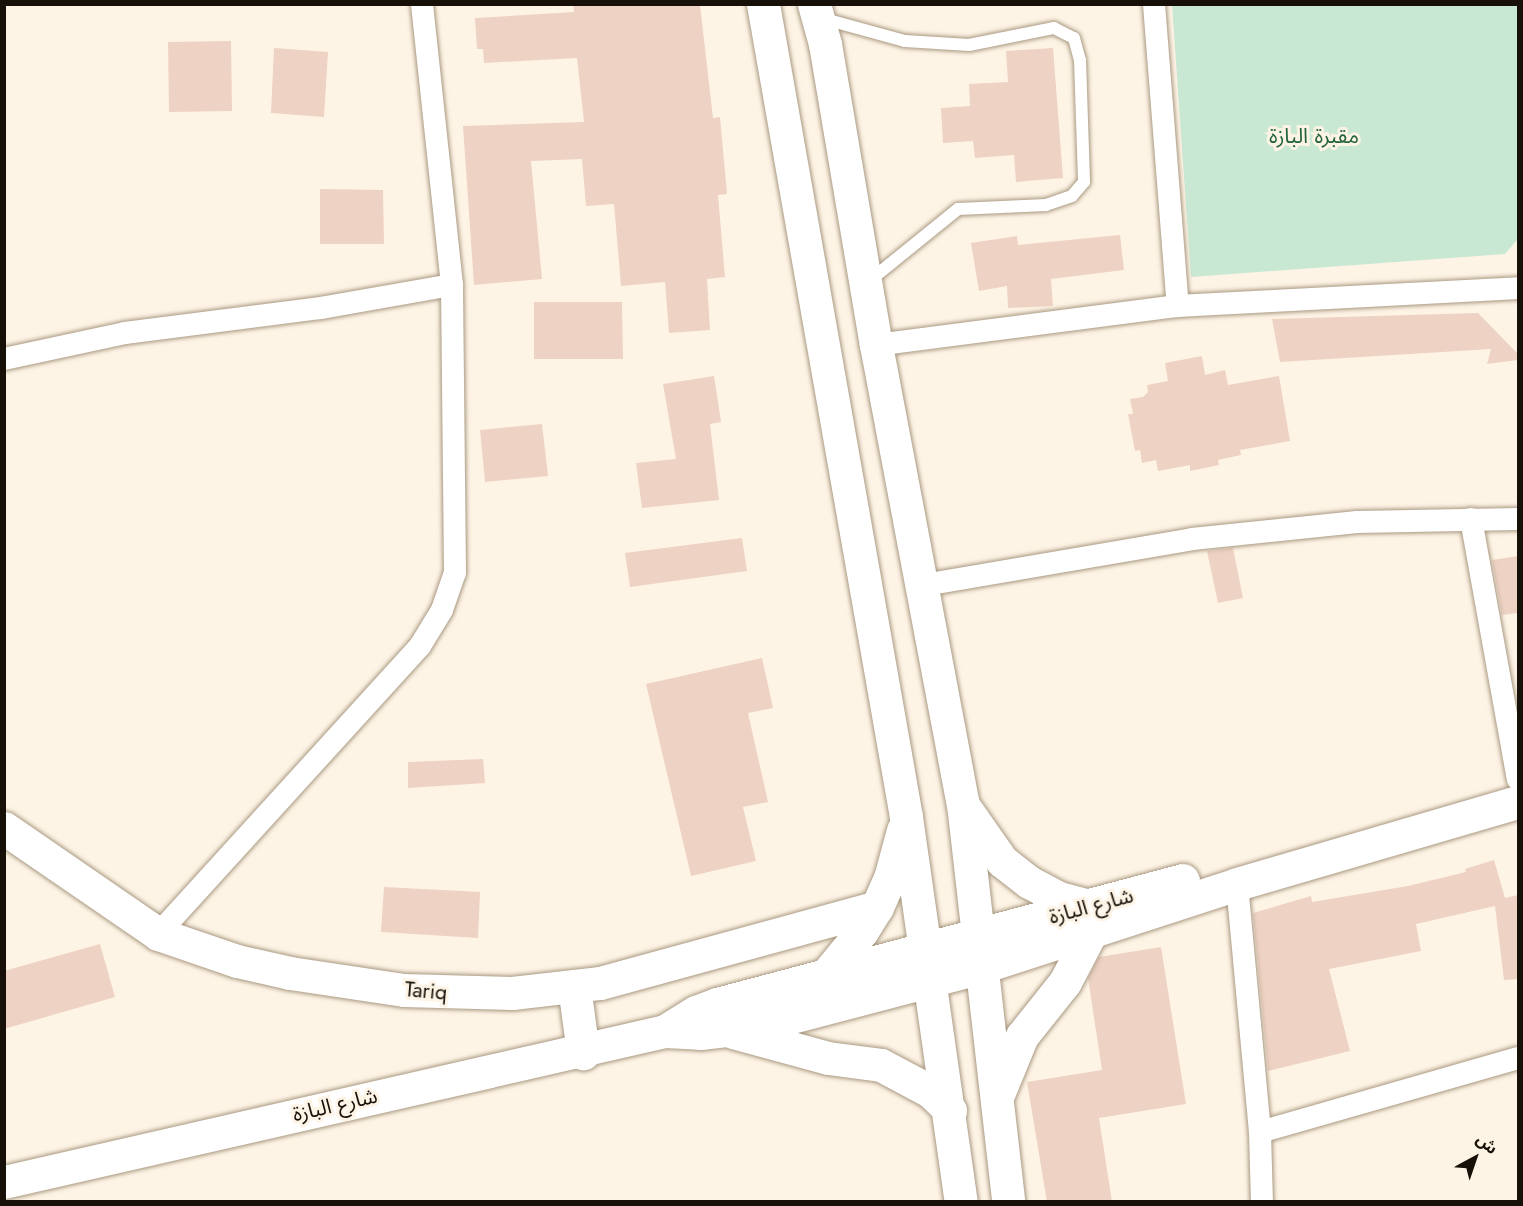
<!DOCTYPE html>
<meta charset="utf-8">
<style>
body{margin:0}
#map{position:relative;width:1523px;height:1206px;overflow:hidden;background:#fef4e5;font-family:Jost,"Noto Sans Arabic",sans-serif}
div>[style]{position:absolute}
.green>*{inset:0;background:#c9e8d3}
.building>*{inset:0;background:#eed2c3}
.roads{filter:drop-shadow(0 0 2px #a99982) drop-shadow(0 0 2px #a99982)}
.lane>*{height:12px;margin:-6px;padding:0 6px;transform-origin:6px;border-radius:6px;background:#fff}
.street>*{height:22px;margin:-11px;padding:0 11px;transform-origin:11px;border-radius:11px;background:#fff}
.secondary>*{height:33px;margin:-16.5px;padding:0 16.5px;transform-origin:16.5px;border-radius:16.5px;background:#fff}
.primary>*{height:33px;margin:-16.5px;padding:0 16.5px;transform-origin:16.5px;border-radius:16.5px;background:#fff}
span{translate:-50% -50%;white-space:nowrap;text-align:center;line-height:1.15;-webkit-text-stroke:6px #fef4e5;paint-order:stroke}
.park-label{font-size:21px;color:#21623f}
.street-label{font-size:21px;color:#161008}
.frame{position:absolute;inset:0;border:6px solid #161008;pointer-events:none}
.north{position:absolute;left:1445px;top:1128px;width:60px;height:60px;-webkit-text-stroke:4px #fef4e5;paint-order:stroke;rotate:40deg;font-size:16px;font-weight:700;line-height:24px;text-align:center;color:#161008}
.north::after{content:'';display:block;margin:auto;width:21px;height:27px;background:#161008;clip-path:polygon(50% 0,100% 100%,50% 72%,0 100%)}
</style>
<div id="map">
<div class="green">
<div style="clip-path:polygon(1172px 5px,1518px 5px,1518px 239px,1505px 254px,1191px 277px)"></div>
</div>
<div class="building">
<div style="clip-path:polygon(573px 4px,700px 5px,713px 118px,720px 117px,727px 194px,718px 195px,725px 277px,707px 279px,710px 330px,669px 333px,665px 282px,621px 286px,614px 204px,586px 206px,582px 159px,531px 161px,542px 279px,474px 285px,463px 126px,584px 122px,577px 58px,484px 63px,483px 49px,477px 49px,475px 18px,574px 12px)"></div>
<div style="clip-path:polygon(231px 41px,232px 111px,169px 112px,168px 42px)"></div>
<div style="clip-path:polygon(274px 48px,328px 52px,324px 117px,271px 113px)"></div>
<div style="clip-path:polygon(1053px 48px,1063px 178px,1016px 182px,1014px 155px,975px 158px,973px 141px,943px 143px,941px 108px,970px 106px,969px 84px,1008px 82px,1006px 51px)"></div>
<div style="clip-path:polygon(320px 189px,383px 190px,384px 244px,320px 244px)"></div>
<div style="clip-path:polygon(1120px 235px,1124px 270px,1051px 279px,1053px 306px,1008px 308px,1007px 286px,979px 291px,971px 243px,1017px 236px,1018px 245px)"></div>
<div style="clip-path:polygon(534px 302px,622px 302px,623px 359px,534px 359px)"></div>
<div style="clip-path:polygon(1478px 313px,1518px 354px,1518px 360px,1487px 364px,1491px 349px,1280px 362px,1272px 319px)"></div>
<div style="clip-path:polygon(1202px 356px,1205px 375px,1225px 370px,1228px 385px,1279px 376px,1290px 441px,1240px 450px,1241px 455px,1218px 460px,1219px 465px,1190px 471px,1190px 465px,1158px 471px,1156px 460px,1142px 463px,1140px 450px,1135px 451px,1128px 414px,1133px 414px,1130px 399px,1143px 397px,1148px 392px,1147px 385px,1168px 381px,1165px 363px)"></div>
<div style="clip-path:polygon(714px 376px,721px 422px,710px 424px,719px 500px,642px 508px,636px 463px,676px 459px,663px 384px)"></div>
<div style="clip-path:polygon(542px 424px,548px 476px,485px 482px,480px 430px)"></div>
<div style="clip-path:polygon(742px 538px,747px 571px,630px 587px,625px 553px)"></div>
<div style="clip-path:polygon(1233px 548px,1243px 598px,1218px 603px,1207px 551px)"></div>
<div style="clip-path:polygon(1518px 556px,1518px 613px,1502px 615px,1492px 560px)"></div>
<div style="clip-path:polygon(762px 658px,773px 708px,748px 713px,768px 802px,743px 807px,756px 861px,691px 876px,646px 684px)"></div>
<div style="clip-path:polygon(483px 759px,485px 783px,408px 788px,408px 762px)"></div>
<div style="clip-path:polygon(1494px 860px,1505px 898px,1518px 895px,1518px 979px,1504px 980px,1495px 906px,1416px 924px,1421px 951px,1329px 969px,1350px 1051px,1268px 1071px,1253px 913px,1311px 896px,1312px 902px,1408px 886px,1466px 872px,1465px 869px)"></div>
<div style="clip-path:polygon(384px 887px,480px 892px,478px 938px,381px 932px)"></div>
<div style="clip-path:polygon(100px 944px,115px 997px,4px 1029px,4px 971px)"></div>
<div style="clip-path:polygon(1161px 947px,1186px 1104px,1099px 1118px,1112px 1202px,1047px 1202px,1027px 1082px,1102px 1070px,1088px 978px,1099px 957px)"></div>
</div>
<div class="roads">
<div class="lane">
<div style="left:821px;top:18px;width:87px;rotate:15.3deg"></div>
<div style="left:905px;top:41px;width:64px;rotate:3.6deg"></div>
<div style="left:969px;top:45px;width:87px;rotate:-11.3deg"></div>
<div style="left:1054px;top:28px;width:22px;rotate:27deg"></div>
<div style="left:1074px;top:38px;width:23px;rotate:75deg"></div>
<div style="left:1080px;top:60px;width:122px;rotate:88.1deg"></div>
<div style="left:1084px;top:182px;width:18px;rotate:131deg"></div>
<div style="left:1072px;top:196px;width:28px;rotate:161deg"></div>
<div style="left:1046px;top:205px;width:88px;rotate:177.4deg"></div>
<div style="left:958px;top:209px;width:116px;rotate:141deg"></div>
</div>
<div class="street">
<div style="left:1154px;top:4px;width:303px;rotate:85.5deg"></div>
<div style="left:876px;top:345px;width:305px;rotate:-7.4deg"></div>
<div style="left:1178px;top:306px;width:340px;rotate:-3deg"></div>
<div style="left:4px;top:359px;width:124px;rotate:-12.1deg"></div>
<div style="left:125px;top:333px;width:198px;rotate:-7.3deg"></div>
<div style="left:321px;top:308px;width:133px;rotate:-10deg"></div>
<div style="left:1471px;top:519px;width:264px;rotate:79.8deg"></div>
<div style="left:924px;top:585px;width:272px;rotate:-9.7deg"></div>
<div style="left:1192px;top:539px;width:166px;rotate:-5.9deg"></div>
<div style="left:1357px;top:522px;width:161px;rotate:-1.1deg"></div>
<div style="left:1237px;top:884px;width:249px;rotate:84.7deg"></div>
<div style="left:1260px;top:1132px;width:70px;rotate:88.4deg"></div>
<div style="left:158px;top:934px;width:389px;rotate:-47.7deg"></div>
<div style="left:420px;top:646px;width:42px;rotate:-58.6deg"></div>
<div style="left:442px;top:610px;width:39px;rotate:-71deg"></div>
<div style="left:455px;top:573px;width:288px;rotate:-90.6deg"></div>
<div style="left:452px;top:285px;width:283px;rotate:-96.1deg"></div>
<div style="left:1260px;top:1132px;width:268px;rotate:-16deg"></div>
</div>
<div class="secondary">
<div style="left:4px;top:828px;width:187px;rotate:34.5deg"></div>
<div style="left:158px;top:934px;width:83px;rotate:18.9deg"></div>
<div style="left:237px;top:961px;width:54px;rotate:12.8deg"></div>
<div style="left:290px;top:973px;width:115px;rotate:8.5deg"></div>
<div style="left:404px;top:990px;width:108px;rotate:1.6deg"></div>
<div style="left:512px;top:993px;width:89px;rotate:-6.5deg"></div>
<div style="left:600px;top:983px;width:287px;rotate:-15.3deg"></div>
</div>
<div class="primary">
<div style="left:763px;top:4px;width:825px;rotate:80.02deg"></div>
<div style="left:906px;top:817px;width:389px;rotate:81.9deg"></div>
<div style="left:814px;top:4px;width:41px;rotate:74.6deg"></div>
<div style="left:825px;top:44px;width:305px;rotate:80.4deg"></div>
<div style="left:876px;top:345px;width:467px;rotate:79.3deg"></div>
<div style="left:963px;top:804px;width:401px;rotate:83.5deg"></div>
<div style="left:967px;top:811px;width:61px;rotate:55deg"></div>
<div style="left:1002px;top:861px;width:34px;rotate:38deg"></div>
<div style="left:1029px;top:882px;width:34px;rotate:28deg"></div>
<div style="left:1059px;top:898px;width:34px;rotate:15deg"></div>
<div style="left:826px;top:975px;width:57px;rotate:-50.7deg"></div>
<div style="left:862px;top:931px;width:28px;rotate:-58deg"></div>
<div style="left:877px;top:907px;width:32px;rotate:-66deg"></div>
<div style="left:890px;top:878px;width:50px;rotate:-74.8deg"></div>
<div style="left:574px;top:986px;width:68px;rotate:82.3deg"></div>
<div style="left:665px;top:1031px;width:36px;rotate:-32deg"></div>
<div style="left:696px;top:1012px;width:22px;rotate:-21deg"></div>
<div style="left:717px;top:1004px;width:482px;rotate:-14.9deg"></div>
<div style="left:733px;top:1032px;width:98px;rotate:15.3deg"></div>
<div style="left:828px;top:1058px;width:53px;rotate:7.5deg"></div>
<div style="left:881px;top:1065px;width:55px;rotate:28deg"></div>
<div style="left:930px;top:1091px;width:28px;rotate:44deg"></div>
<div style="left:999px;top:1092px;width:61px;rotate:-67.7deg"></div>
<div style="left:1022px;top:1036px;width:69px;rotate:-51.5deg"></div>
<div style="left:1065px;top:982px;width:54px;rotate:-62.5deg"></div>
<div style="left:4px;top:1182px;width:678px;rotate:-12.87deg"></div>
<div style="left:665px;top:1031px;width:35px;rotate:3deg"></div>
<div style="left:700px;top:1033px;width:53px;rotate:-6.5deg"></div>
<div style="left:753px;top:1027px;width:237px;rotate:-14.7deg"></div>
<div style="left:982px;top:967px;width:268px;rotate:-18deg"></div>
<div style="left:1237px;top:884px;width:293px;rotate:-16.3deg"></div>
</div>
</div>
<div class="park-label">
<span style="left:1314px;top:136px">مقبرة البازة</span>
</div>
<div class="street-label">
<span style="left:1091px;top:906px;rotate:-15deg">شارع البازة</span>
<span style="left:426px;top:991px;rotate:5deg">Tariq</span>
<span style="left:335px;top:1105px;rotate:-13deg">شارع البازة</span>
</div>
<div class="frame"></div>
<div class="north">ش</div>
</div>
